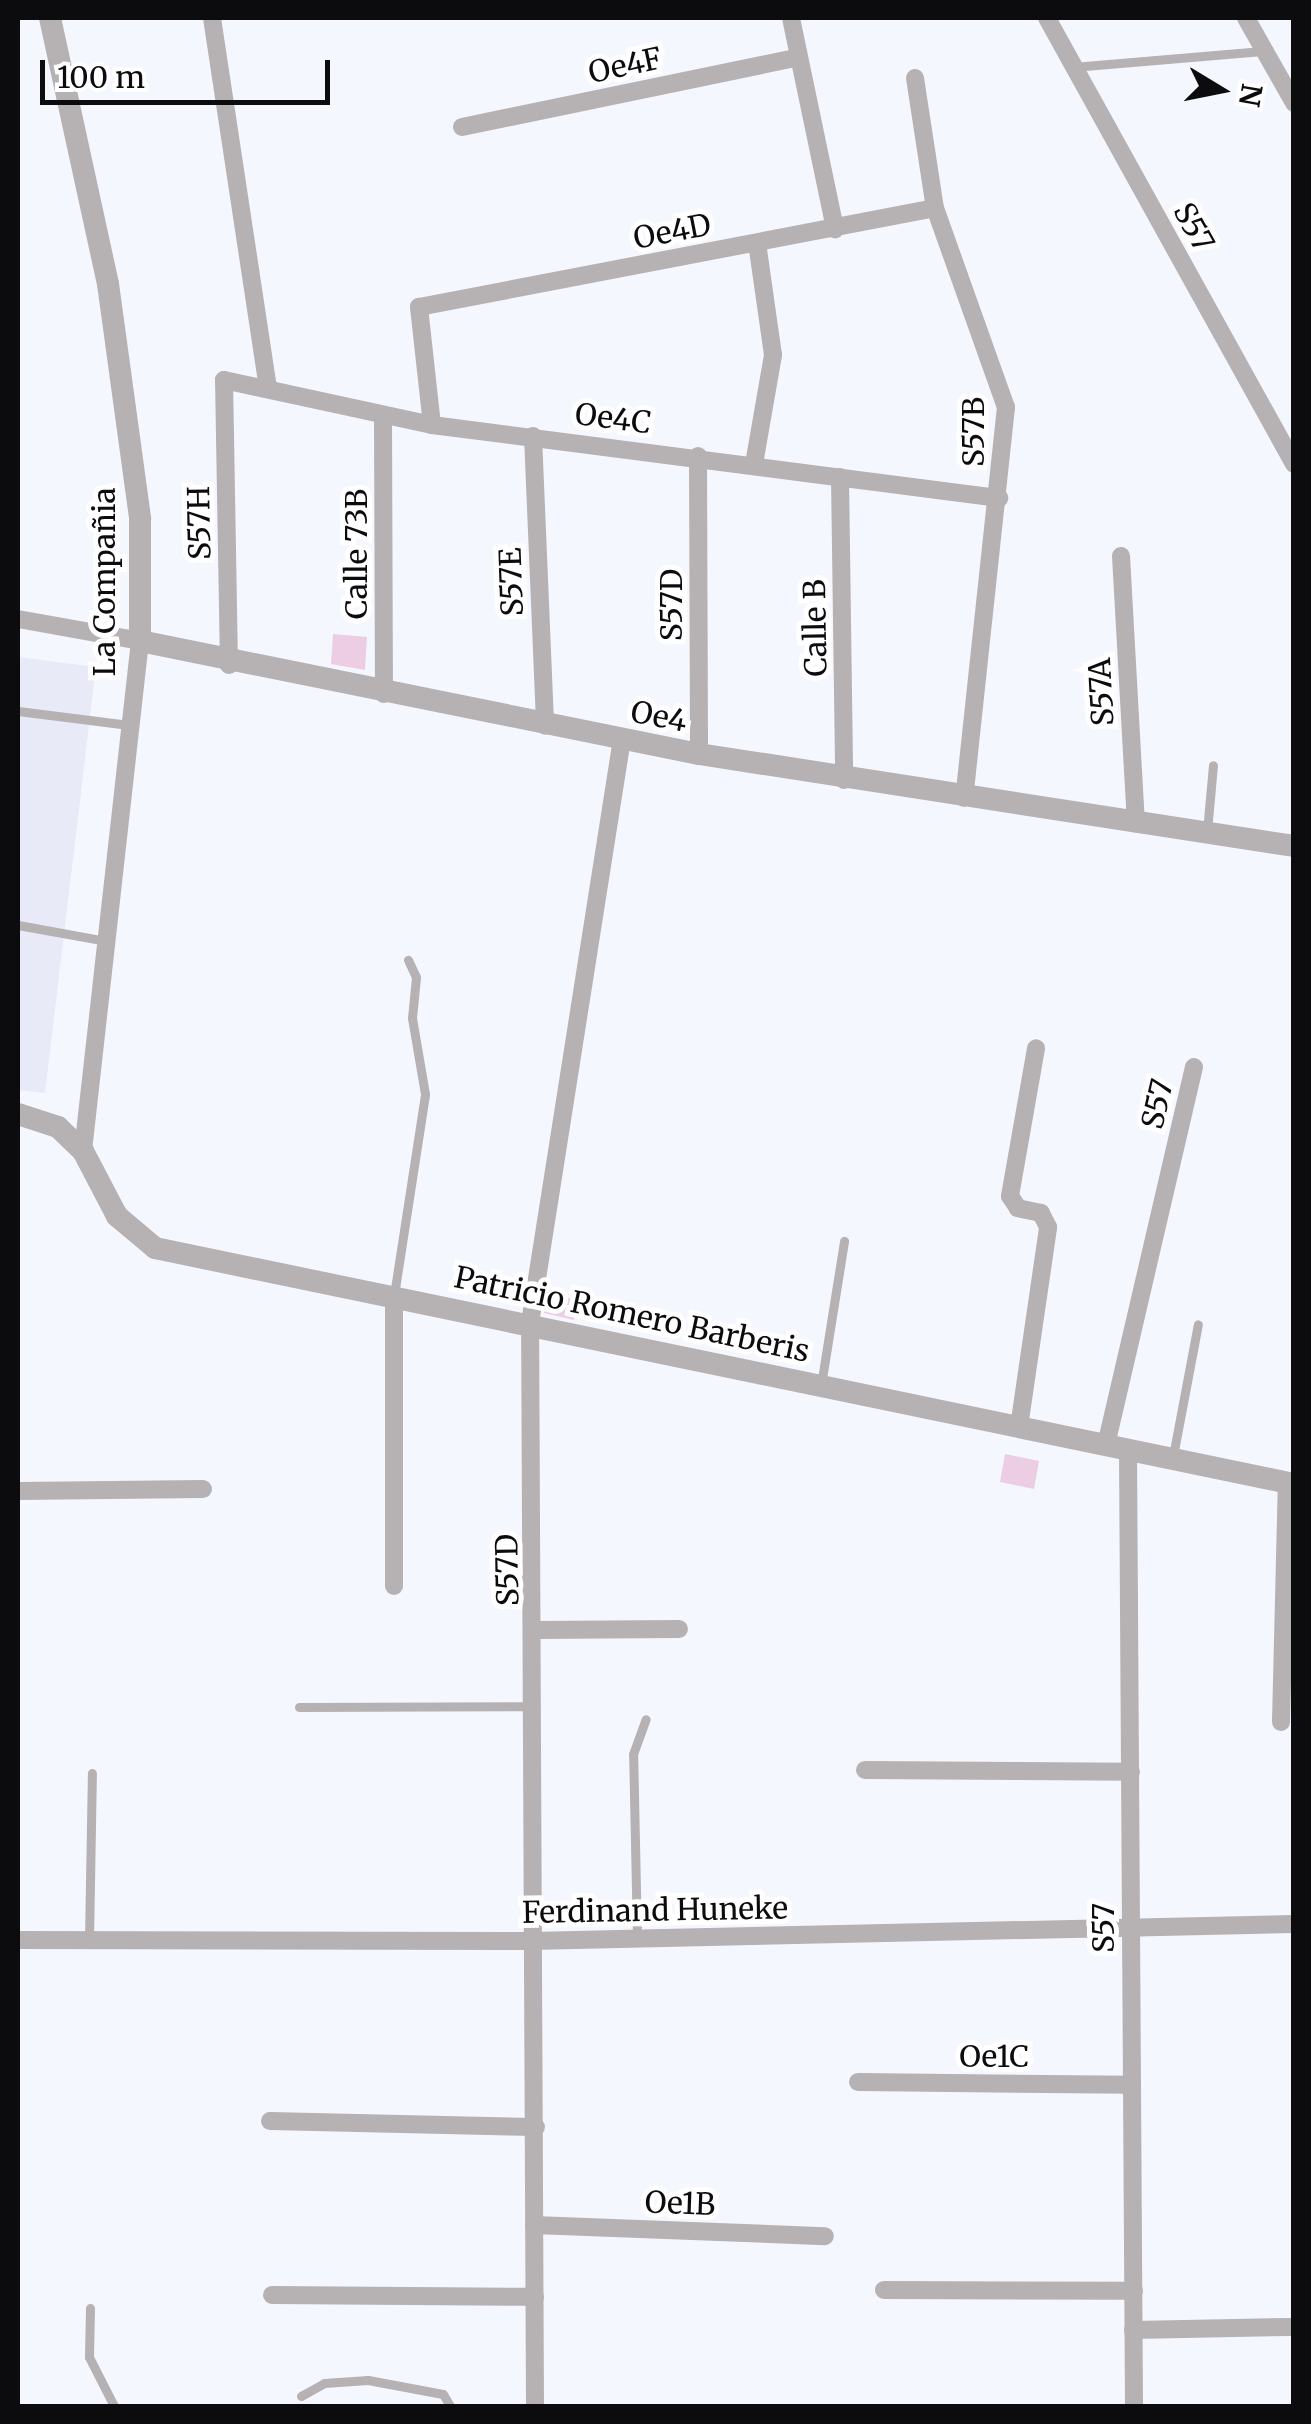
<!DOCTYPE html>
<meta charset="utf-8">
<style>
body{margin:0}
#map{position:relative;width:1311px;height:2424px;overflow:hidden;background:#f5f7fe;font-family:Merriweather,serif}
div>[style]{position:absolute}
.built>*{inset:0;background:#e8eaf7}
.building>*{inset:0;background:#edcde4}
.service>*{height:9px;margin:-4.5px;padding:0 4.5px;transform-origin:4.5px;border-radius:4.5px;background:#b6b1b2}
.minor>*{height:18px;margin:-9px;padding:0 9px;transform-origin:9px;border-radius:9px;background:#b6b1b2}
.tertiary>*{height:22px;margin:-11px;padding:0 11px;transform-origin:11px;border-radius:11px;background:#b6b1b2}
span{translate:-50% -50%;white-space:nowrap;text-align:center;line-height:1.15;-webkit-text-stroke:10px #fff;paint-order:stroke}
.street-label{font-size:30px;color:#0c0c0f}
.frame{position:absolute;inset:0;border:20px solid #0c0c0f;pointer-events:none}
.north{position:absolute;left:1171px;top:40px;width:100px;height:100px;-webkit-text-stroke:8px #fff;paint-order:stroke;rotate:100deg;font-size:28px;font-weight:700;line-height:40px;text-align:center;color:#0c0c0f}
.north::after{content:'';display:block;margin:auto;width:35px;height:45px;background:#0c0c0f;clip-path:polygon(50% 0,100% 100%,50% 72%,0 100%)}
.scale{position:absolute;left:40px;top:60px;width:290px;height:45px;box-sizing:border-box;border:5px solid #0c0c0f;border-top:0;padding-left:12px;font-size:30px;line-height:35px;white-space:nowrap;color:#0c0c0f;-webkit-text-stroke:8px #fff;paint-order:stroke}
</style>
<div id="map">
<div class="built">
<div style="clip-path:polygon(18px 657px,96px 667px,45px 1093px,18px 1090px)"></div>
</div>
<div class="building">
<div style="clip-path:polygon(333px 634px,367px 637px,365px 670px,331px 664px)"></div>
<div style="clip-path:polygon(547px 1293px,578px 1300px,574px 1320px,544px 1313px)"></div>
<div style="clip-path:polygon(1005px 1454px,1039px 1461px,1034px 1489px,1000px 1482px)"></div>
</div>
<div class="service">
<div style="left:1073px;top:67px;width:193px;rotate:-4.8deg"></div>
<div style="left:18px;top:711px;width:112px;rotate:7.2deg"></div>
<div style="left:1207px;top:831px;width:66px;rotate:-84.8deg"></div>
<div style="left:18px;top:925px;width:89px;rotate:10.3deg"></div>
<div style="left:394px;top:1295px;width:203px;rotate:-81.2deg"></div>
<div style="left:425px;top:1094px;width:77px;rotate:-99.7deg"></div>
<div style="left:412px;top:1018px;width:41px;rotate:-84.4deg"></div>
<div style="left:416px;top:977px;width:19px;rotate:-115deg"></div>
<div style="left:821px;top:1385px;width:146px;rotate:-80.9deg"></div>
<div style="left:1173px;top:1456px;width:134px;rotate:-79.3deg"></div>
<div style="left:299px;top:1707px;width:233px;rotate:-0.2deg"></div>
<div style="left:637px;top:1938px;width:184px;rotate:-91.2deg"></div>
<div style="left:633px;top:1754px;width:37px;rotate:-70deg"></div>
<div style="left:89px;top:1940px;width:167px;rotate:-89deg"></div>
<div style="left:90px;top:2308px;width:49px;rotate:91.2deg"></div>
<div style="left:89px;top:2357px;width:55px;rotate:63deg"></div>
<div style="left:301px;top:2396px;width:26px;rotate:-29deg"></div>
<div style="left:324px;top:2383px;width:44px;rotate:-3.9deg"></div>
<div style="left:368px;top:2380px;width:76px;rotate:10.6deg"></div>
<div style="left:443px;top:2394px;width:14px;rotate:60deg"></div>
</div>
<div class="minor">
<div style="left:212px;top:18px;width:373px;rotate:81.4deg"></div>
<div style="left:791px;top:18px;width:216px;rotate:78.2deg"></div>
<div style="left:1047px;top:18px;width:510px;rotate:61.02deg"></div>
<div style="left:1246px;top:18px;width:98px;rotate:60.5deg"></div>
<div style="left:915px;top:78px;width:132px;rotate:81.3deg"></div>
<div style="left:935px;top:208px;width:211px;rotate:70.4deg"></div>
<div style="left:1006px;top:407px;width:393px;rotate:96.1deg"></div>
<div style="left:462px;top:127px;width:344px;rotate:-11.7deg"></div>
<div style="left:383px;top:415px;width:279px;rotate:89.8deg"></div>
<div style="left:432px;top:425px;width:119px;rotate:-96.3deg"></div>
<div style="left:419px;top:307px;width:525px;rotate:-10.86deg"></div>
<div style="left:533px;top:436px;width:290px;rotate:87.6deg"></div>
<div style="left:698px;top:456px;width:298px;rotate:89.8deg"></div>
<div style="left:754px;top:464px;width:111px;rotate:-80.1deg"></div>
<div style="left:773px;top:355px;width:113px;rotate:-98.1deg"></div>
<div style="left:840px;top:477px;width:303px;rotate:89.2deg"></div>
<div style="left:1121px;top:556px;width:268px;rotate:86.8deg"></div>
<div style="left:18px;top:619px;width:124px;rotate:10.2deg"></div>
<div style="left:140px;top:641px;width:513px;rotate:96.38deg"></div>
<div style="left:229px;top:665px;width:285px;rotate:-91deg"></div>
<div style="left:224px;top:380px;width:213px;rotate:12.2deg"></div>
<div style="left:432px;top:425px;width:572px;rotate:7.34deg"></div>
<div style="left:394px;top:1295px;width:291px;rotate:90deg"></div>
<div style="left:1019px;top:1427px;width:202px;rotate:-81.7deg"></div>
<div style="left:1048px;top:1227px;width:16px;rotate:-117deg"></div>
<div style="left:1041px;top:1213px;width:24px;rotate:-168deg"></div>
<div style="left:1018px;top:1208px;width:14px;rotate:-124deg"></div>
<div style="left:1010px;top:1196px;width:150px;rotate:-80deg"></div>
<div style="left:1106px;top:1445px;width:388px;rotate:-76.9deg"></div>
<div style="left:1128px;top:1450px;width:956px;rotate:89.64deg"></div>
<div style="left:18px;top:1491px;width:185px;rotate:-0.6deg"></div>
<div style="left:536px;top:1630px;width:143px;rotate:-0.4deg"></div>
<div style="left:1281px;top:1722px;width:239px;rotate:-88.6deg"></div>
<div style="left:865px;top:1770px;width:266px;rotate:0.4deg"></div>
<div style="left:18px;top:1940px;width:513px;rotate:0.11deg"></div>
<div style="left:531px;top:1941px;width:763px;rotate:-1.28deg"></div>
<div style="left:858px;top:2082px;width:272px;rotate:0.6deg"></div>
<div style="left:270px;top:2121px;width:266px;rotate:1.3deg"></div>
<div style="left:534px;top:2225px;width:291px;rotate:2.2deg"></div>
<div style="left:884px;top:2290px;width:250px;rotate:0.2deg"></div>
<div style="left:272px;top:2295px;width:263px;rotate:0.4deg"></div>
<div style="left:1133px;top:2330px;width:161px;rotate:-1.1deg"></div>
<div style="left:535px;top:2406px;width:1083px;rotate:-90.26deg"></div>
<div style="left:530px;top:1323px;width:591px;rotate:-81.05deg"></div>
</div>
<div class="tertiary">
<div style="left:50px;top:18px;width:272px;rotate:77.7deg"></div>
<div style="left:108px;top:284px;width:237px;rotate:82.2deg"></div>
<div style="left:140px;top:519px;width:122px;rotate:90deg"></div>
<div style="left:140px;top:641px;width:570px;rotate:11.43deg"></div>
<div style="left:699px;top:754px;width:602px;rotate:8.79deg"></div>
<div style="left:18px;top:1114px;width:42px;rotate:18deg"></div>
<div style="left:58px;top:1127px;width:35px;rotate:44deg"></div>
<div style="left:83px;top:1151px;width:73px;rotate:62.4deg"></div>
<div style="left:117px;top:1216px;width:50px;rotate:40.1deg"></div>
<div style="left:155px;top:1248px;width:1163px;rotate:11.71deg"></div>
</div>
<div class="street-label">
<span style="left:625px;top:65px;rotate:-12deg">Oe4F</span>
<span style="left:1194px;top:227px;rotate:61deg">S57</span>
<span style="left:672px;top:231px;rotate:-11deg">Oe4D</span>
<span style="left:613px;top:418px;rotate:7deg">Oe4C</span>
<span style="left:973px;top:432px;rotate:-90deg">S57B</span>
<span style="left:199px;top:523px;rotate:-91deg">S57H</span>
<span style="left:356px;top:554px;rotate:-90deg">Calle 73B</span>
<span style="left:104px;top:582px;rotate:-90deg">La Compañia</span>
<span style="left:511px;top:582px;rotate:-92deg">S57E</span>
<span style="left:671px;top:605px;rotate:-90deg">S57D</span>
<span style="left:815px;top:628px;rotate:-91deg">Calle B</span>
<span style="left:1101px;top:692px;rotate:-93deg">S57A</span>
<span style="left:659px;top:716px;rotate:11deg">Oe4</span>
<span style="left:1157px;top:1104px;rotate:-77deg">S57</span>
<span style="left:632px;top:1314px;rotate:12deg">Patricio Romero Barberis</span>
<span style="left:507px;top:1570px;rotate:-91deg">S57D</span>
<span style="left:655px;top:1910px;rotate:-1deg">Ferdinand Huneke</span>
<span style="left:1103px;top:1928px;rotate:-90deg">S57</span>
<span style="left:994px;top:2056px">Oe1C</span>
<span style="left:680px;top:2203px;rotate:2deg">Oe1B</span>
</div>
<div class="frame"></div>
<div class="north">N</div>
<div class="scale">100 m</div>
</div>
